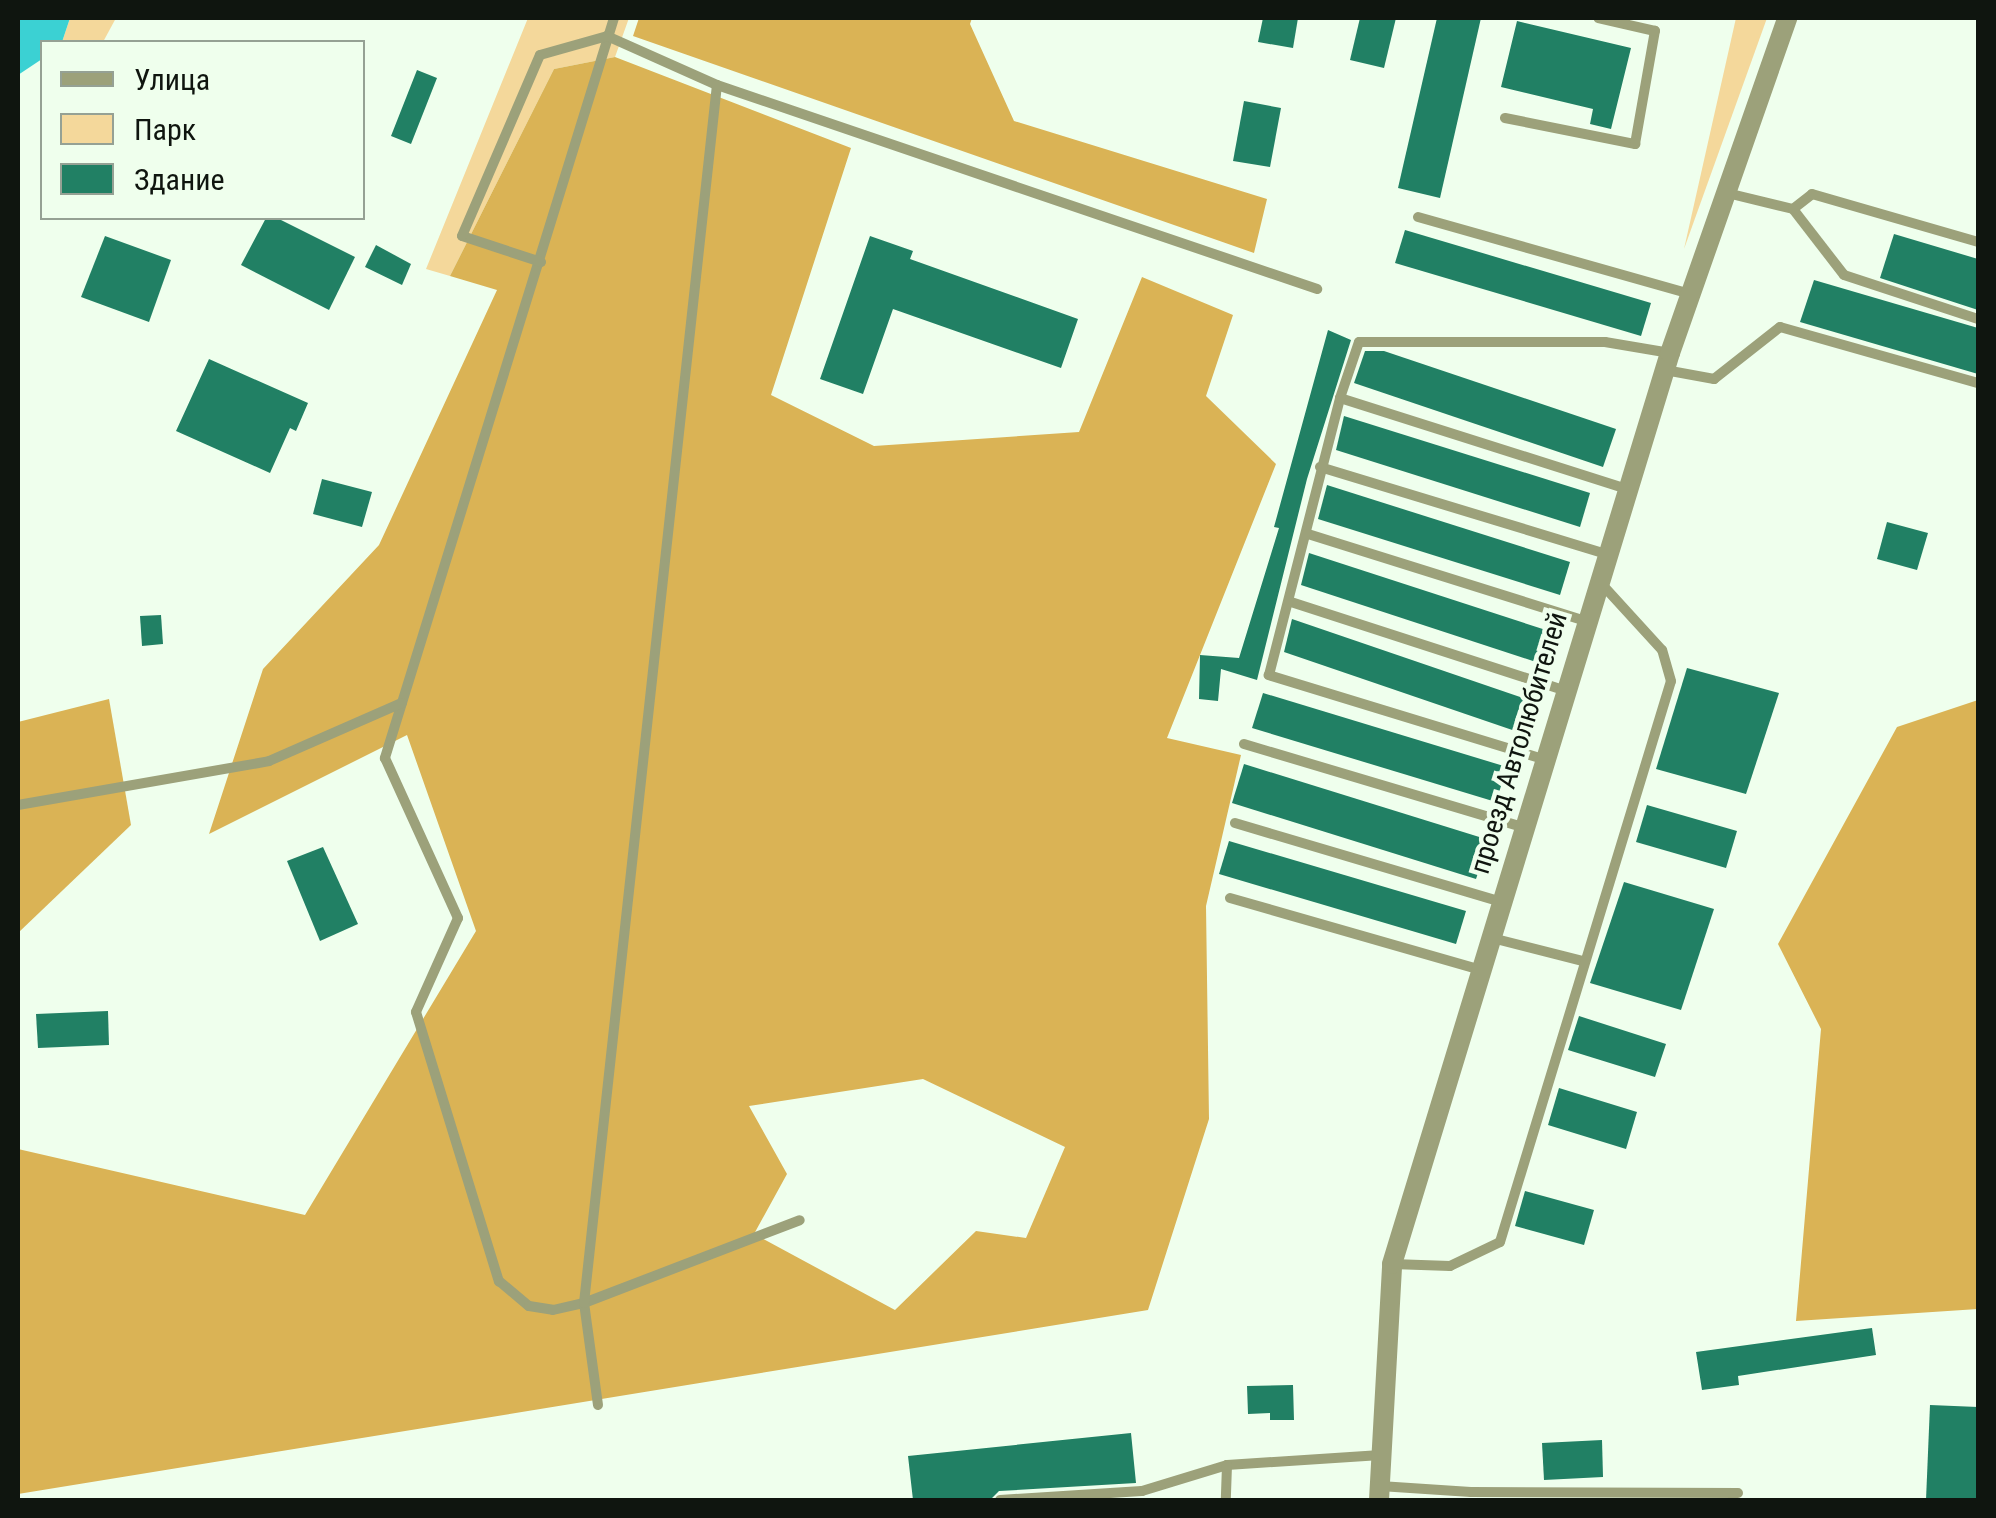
<!DOCTYPE html>
<meta charset="utf-8">
<style>
body{margin:0}
#map{position:relative;width:1996px;height:1518px;overflow:hidden;background:#efffed;font-family:"Roboto Condensed",sans-serif}
div>[style]{position:absolute}
.green>*{inset:0;background:#f4d89b}
.forest>*{inset:0;background:#dab355}
.water>*{inset:0;background:#3bd1d3}
.building>*{inset:0;background:#218064}
.lane>*{height:10px;margin:-5px;padding:0 5px;transform-origin:5px;border-radius:5px;background:#9ca17a}
.street>*{height:20px;margin:-10px;padding:0 10px;transform-origin:10px;border-radius:10px;background:#9ca17a}
span{translate:-50% -50%;white-space:nowrap;text-align:center;line-height:1.15;-webkit-text-stroke:9px #efffed;paint-order:stroke}
.street-label{font-size:28px;color:#0f150f}
.frame{position:absolute;inset:0;border:20px solid #0f150f;pointer-events:none}
.legend{position:absolute;left:40px;top:40px;width:325px;height:180px;box-sizing:border-box;background:#efffed;border:2px solid #95a194;margin:0;padding:12px 18px;list-style:none;font-size:30px;color:#0f150f}
.legend li{display:flex;align-items:center;gap:20px;height:50px}
.legend b{width:50px;border:2px solid #95a194}
</style>
<div id="map">
<div class="green">
<div style="clip-path:polygon(70px 18px,116px 18px,103px 42px,62px 42px)"></div>
<div style="clip-path:polygon(528px 18px,629px 18px,615px 57px,554px 69px,450px 276px,426px 269px)"></div>
<div style="clip-path:polygon(1736px 18px,1767px 18px,1684px 249px)"></div>
</div>
<div class="forest">
<div style="clip-path:polygon(639px 18px,972px 18px,970px 24px,1014px 121px,1267px 199px,1254px 253px,633px 36px)"></div>
<div style="clip-path:polygon(evenodd,615px 57px,851px 148px,771px 395px,874px 446px,1079px 432px,1142px 277px,1233px 315px,1206px 396px,1276px 464px,1167px 738px,1241px 755px,1206px 906px,1209px 1119px,1148px 1310px,18px 1494px,18px 1149px,305px 1215px,476px 931px,407px 735px,209px 834px,263px 669px,379px 545px,497px 290px,450px 276px,554px 69px,615px 57px,923px 1079px,1065px 1147px,1026px 1238px,976px 1231px,895px 1310px,754px 1234px,787px 1174px,749px 1106px,923px 1079px)"></div>
<div style="clip-path:polygon(109px 699px,131px 825px,18px 933px,18px 722px)"></div>
<div style="clip-path:polygon(1978px 700px,1978px 1309px,1796px 1321px,1821px 1029px,1778px 944px,1897px 727px)"></div>
</div>
<div class="water">
<div style="clip-path:polygon(18px 18px,70px 18px,62px 42px,42px 42px,42px 59px,18px 75px)"></div>
</div>
<div class="building">
<div style="clip-path:polygon(1263px 18px,1298px 18px,1293px 48px,1258px 42px)"></div>
<div style="clip-path:polygon(1360px 18px,1396px 18px,1384px 68px,1350px 60px)"></div>
<div style="clip-path:polygon(1437px 18px,1481px 18px,1440px 198px,1398px 188px)"></div>
<div style="clip-path:polygon(1517px 21px,1631px 48px,1611px 129px,1590px 124px,1593px 109px,1501px 87px)"></div>
<div style="clip-path:polygon(417px 70px,437px 78px,411px 144px,391px 136px)"></div>
<div style="clip-path:polygon(1244px 101px,1281px 108px,1270px 167px,1233px 161px)"></div>
<div style="clip-path:polygon(266px 218px,277px 218px,355px 257px,329px 310px,241px 265px)"></div>
<div style="clip-path:polygon(1405px 230px,1651px 303px,1641px 336px,1395px 263px)"></div>
<div style="clip-path:polygon(1894px 234px,1978px 259px,1978px 310px,1880px 278px)"></div>
<div style="clip-path:polygon(105px 236px,171px 260px,149px 322px,81px 297px)"></div>
<div style="clip-path:polygon(870px 236px,913px 251px,910px 259px,1078px 319px,1061px 368px,893px 309px,863px 394px,820px 379px)"></div>
<div style="clip-path:polygon(376px 245px,411px 264px,402px 285px,365px 267px)"></div>
<div style="clip-path:polygon(1814px 280px,1978px 328px,1978px 374px,1800px 322px)"></div>
<div style="clip-path:polygon(1328px 330px,1351px 340px,1307px 479px,1257px 680px,1221px 669px,1218px 701px,1199px 699px,1200px 655px,1239px 658px,1279px 528px,1274px 527px)"></div>
<div style="clip-path:polygon(1365px 351px,1384px 351px,1616px 429px,1603px 467px,1354px 383px)"></div>
<div style="clip-path:polygon(209px 359px,308px 403px,296px 431px,290px 428px,270px 473px,176px 431px)"></div>
<div style="clip-path:polygon(1344px 416px,1590px 493px,1580px 527px,1336px 450px)"></div>
<div style="clip-path:polygon(322px 479px,372px 492px,362px 527px,313px 514px)"></div>
<div style="clip-path:polygon(1327px 485px,1570px 562px,1560px 595px,1318px 519px)"></div>
<div style="clip-path:polygon(1887px 522px,1928px 533px,1917px 570px,1877px 559px)"></div>
<div style="clip-path:polygon(1309px 553px,1549px 631px,1539px 663px,1301px 585px)"></div>
<div style="clip-path:polygon(161px 615px,163px 644px,142px 646px,140px 616px)"></div>
<div style="clip-path:polygon(1292px 619px,1535px 702px,1524px 734px,1284px 652px)"></div>
<div style="clip-path:polygon(1687px 668px,1779px 693px,1746px 794px,1656px 769px)"></div>
<div style="clip-path:polygon(1263px 693px,1507px 767px,1496px 802px,1252px 728px)"></div>
<div style="clip-path:polygon(1244px 764px,1489px 840px,1476px 879px,1232px 803px)"></div>
<div style="clip-path:polygon(1647px 805px,1737px 831px,1726px 868px,1636px 842px)"></div>
<div style="clip-path:polygon(1229px 841px,1466px 911px,1456px 944px,1219px 874px)"></div>
<div style="clip-path:polygon(323px 847px,358px 924px,320px 941px,287px 861px)"></div>
<div style="clip-path:polygon(1624px 882px,1714px 909px,1681px 1010px,1590px 983px)"></div>
<div style="clip-path:polygon(108px 1011px,109px 1045px,38px 1048px,36px 1014px)"></div>
<div style="clip-path:polygon(1579px 1016px,1666px 1044px,1655px 1077px,1568px 1050px)"></div>
<div style="clip-path:polygon(1559px 1088px,1637px 1112px,1626px 1149px,1548px 1125px)"></div>
<div style="clip-path:polygon(1525px 1191px,1594px 1210px,1584px 1245px,1515px 1226px)"></div>
<div style="clip-path:polygon(1872px 1328px,1876px 1355px,1738px 1376px,1739px 1385px,1702px 1390px,1696px 1352px)"></div>
<div style="clip-path:polygon(1293px 1385px,1294px 1420px,1270px 1420px,1270px 1413px,1248px 1414px,1247px 1386px)"></div>
<div style="clip-path:polygon(1930px 1405px,1978px 1407px,1978px 1500px,1926px 1500px)"></div>
<div style="clip-path:polygon(1131px 1433px,1136px 1483px,999px 1491px,992px 1498px,966px 1500px,913px 1500px,908px 1456px)"></div>
<div style="clip-path:polygon(1602px 1440px,1603px 1477px,1544px 1480px,1542px 1443px)"></div>
</div>
<div class="lane">
<div style="left:614px;top:18px;width:775px;rotate:107.2deg"></div>
<div style="left:385px;top:758px;width:176px;rotate:65.5deg"></div>
<div style="left:458px;top:918px;width:103px;rotate:114.1deg"></div>
<div style="left:416px;top:1012px;width:282px;rotate:72.9deg"></div>
<div style="left:499px;top:1281px;width:39px;rotate:40deg"></div>
<div style="left:529px;top:1306px;width:24px;rotate:9deg"></div>
<div style="left:553px;top:1310px;width:32px;rotate:-13deg"></div>
<div style="left:584px;top:1303px;width:231px;rotate:-21deg"></div>
<div style="left:1505px;top:118px;width:133px;rotate:11.3deg"></div>
<div style="left:1635px;top:144px;width:115px;rotate:-80deg"></div>
<div style="left:1655px;top:31px;width:58px;rotate:-167.2deg"></div>
<div style="left:1727px;top:193px;width:68px;rotate:13.6deg"></div>
<div style="left:1793px;top:209px;width:83px;rotate:52.3deg"></div>
<div style="left:1844px;top:275px;width:141px;rotate:18.2deg"></div>
<div style="left:1793px;top:209px;width:24px;rotate:-38deg"></div>
<div style="left:1812px;top:194px;width:173px;rotate:16.1deg"></div>
<div style="left:1418px;top:217px;width:283px;rotate:15.8deg"></div>
<div style="left:541px;top:262px;width:83px;rotate:-161.8deg"></div>
<div style="left:462px;top:236px;width:197px;rotate:-66.7deg"></div>
<div style="left:540px;top:55px;width:70px;rotate:-15.8deg"></div>
<div style="left:607px;top:36px;width:120px;rotate:24deg"></div>
<div style="left:717px;top:85px;width:634px;rotate:18.78deg"></div>
<div style="left:1665px;top:370px;width:50px;rotate:10.4deg"></div>
<div style="left:1714px;top:379px;width:84px;rotate:-38.2deg"></div>
<div style="left:1780px;top:327px;width:206px;rotate:15.8deg"></div>
<div style="left:1340px;top:398px;width:301px;rotate:17.6deg"></div>
<div style="left:1320px;top:467px;width:299px;rotate:16.9deg"></div>
<div style="left:1308px;top:534px;width:290px;rotate:17.4deg"></div>
<div style="left:1291px;top:602px;width:287px;rotate:17.9deg"></div>
<div style="left:1244px;top:744px;width:290px;rotate:16.6deg"></div>
<div style="left:1543px;top:759px;width:287px;rotate:-163deg"></div>
<div style="left:1269px;top:675px;width:286px;rotate:-75.6deg"></div>
<div style="left:1340px;top:398px;width:59px;rotate:-71.3deg"></div>
<div style="left:1359px;top:342px;width:246px"></div>
<div style="left:1605px;top:342px;width:66px;rotate:9.6deg"></div>
<div style="left:18px;top:805px;width:255px;rotate:-9.9deg"></div>
<div style="left:269px;top:761px;width:145px;rotate:-23.6deg"></div>
<div style="left:1235px;top:823px;width:275px;rotate:16.5deg"></div>
<div style="left:1230px;top:898px;width:258px;rotate:16deg"></div>
<div style="left:1492px;top:938px;width:94px;rotate:14.2deg"></div>
<div style="left:1392px;top:1264px;width:58px;rotate:2deg"></div>
<div style="left:1450px;top:1266px;width:55px;rotate:-25.6deg"></div>
<div style="left:1500px;top:1242px;width:586px;rotate:-73.05deg"></div>
<div style="left:1671px;top:681px;width:32px;rotate:-106deg"></div>
<div style="left:1662px;top:650px;width:93px;rotate:-132.4deg"></div>
<div style="left:598px;top:1405px;width:103px;rotate:-97.8deg"></div>
<div style="left:584px;top:1303px;width:1225px;rotate:-83.77deg"></div>
<div style="left:1227px;top:1465px;width:154px;rotate:-3.7deg"></div>
<div style="left:1380px;top:1486px;width:91px;rotate:3.8deg"></div>
<div style="left:1471px;top:1492px;width:267px;rotate:0.2deg"></div>
<div style="left:1000px;top:1500px;width:142px;rotate:-3.6deg"></div>
<div style="left:1142px;top:1491px;width:89px;rotate:-17deg"></div>
<div style="left:1227px;top:1465px;width:35px;rotate:92deg"></div>
</div>
<div class="street">
<div style="left:1379px;top:1500px;width:236px;rotate:-86.8deg"></div>
<div style="left:1392px;top:1264px;width:952px;rotate:-73.03deg"></div>
<div style="left:1670px;top:353px;width:355px;rotate:-70.7deg"></div>
</div>
<div class="street-label">
<span style="left:1519px;top:743px;rotate:-73deg">проезд Автолюбителей</span>
</div>
<div class="frame"></div>
<ul class="legend">
<li><b style="height:12px;background:#9ca17a"></b>Улица</li>
<li><b style="height:28px;background:#f4d89b"></b>Парк</li>
<li><b style="height:28px;background:#218064"></b>Здание</li>
</ul>
</div>
